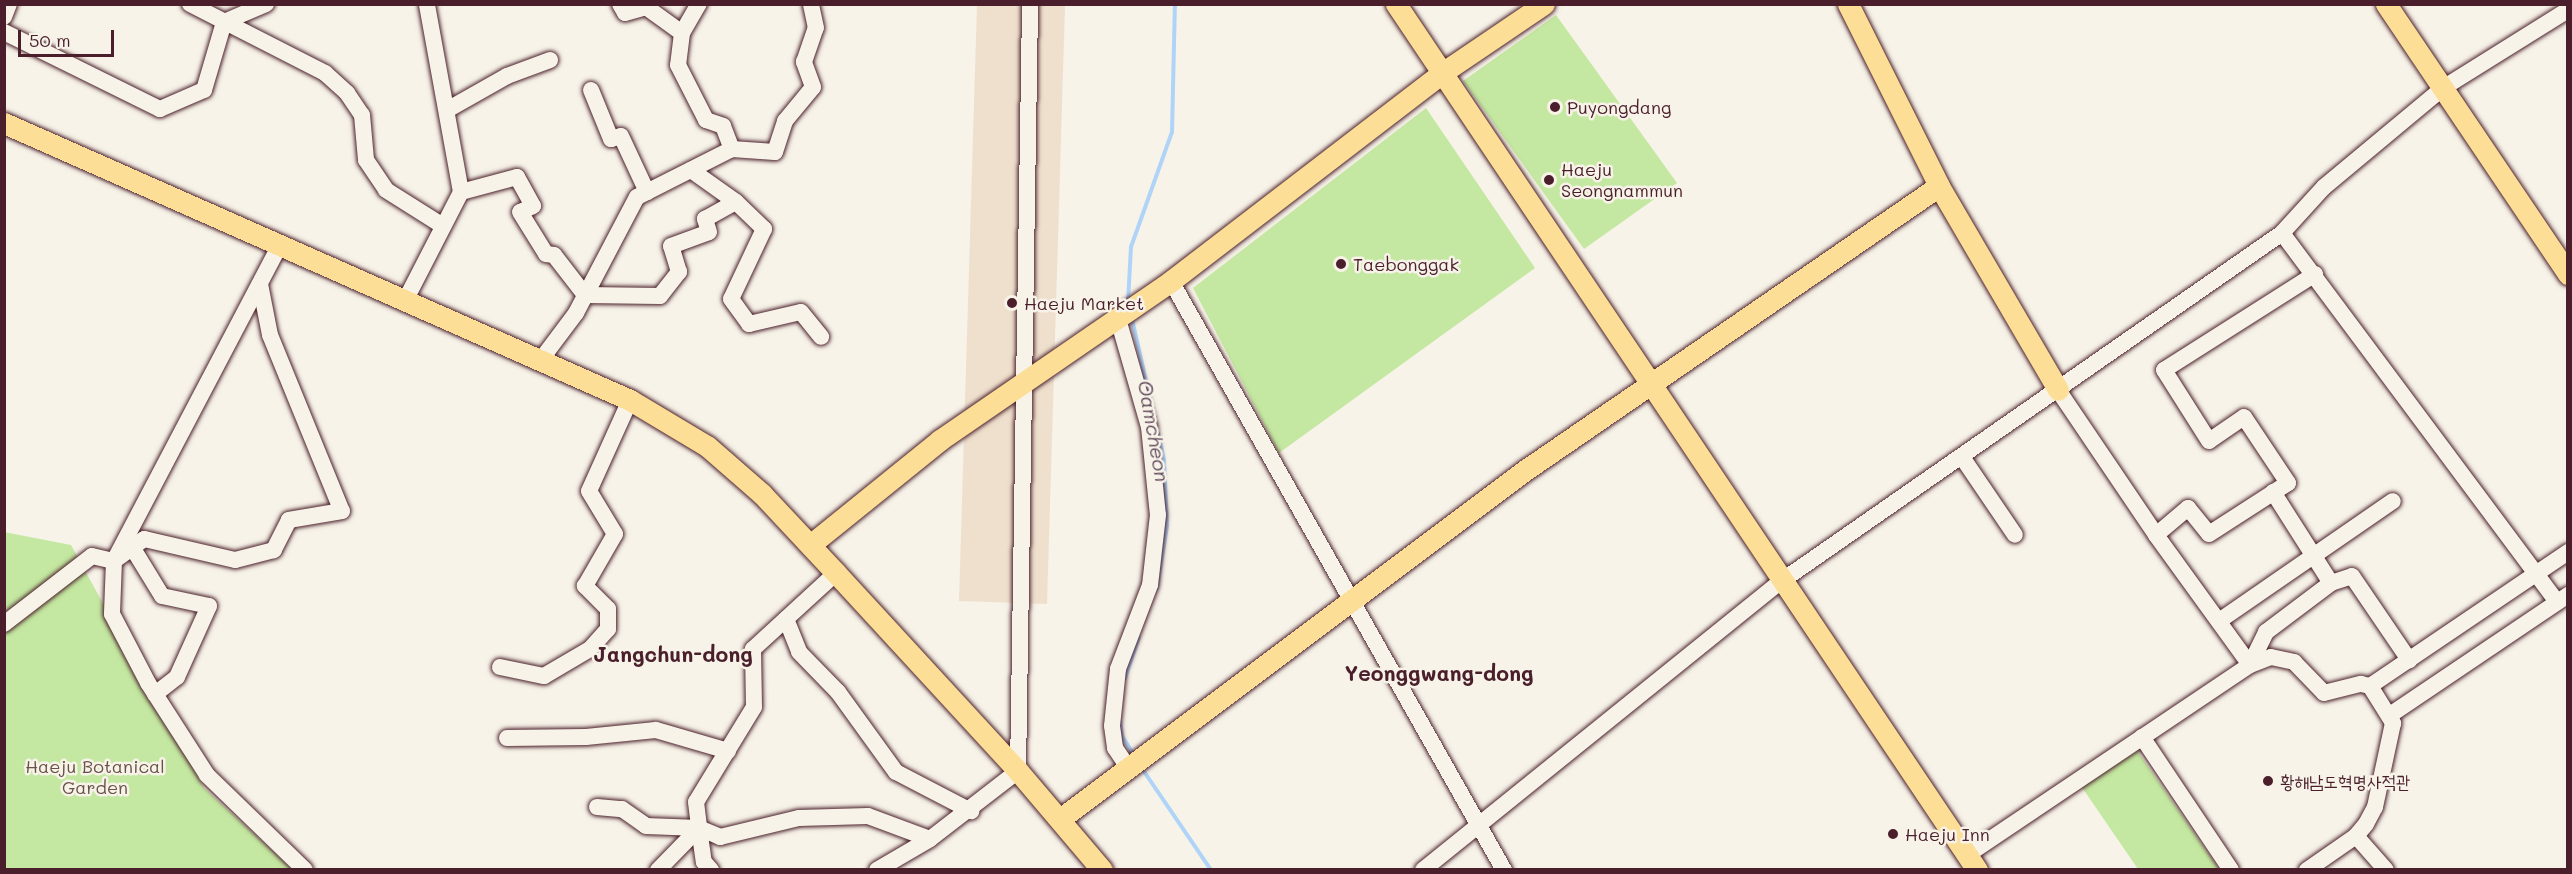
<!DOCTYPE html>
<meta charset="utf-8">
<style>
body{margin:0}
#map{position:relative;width:2572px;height:874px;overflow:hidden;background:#f7f3e8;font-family:Mali,"Poor Story",sans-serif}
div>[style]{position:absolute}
.built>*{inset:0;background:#efe0cd}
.green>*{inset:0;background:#c4e8a1}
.stream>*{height:4px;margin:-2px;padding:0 2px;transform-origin:2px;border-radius:2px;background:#afd4f8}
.roads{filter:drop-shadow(0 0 2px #4a1f2b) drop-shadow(0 0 2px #4a1f2b)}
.minor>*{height:16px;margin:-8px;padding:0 8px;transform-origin:8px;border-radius:8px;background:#f7f3e8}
.major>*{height:21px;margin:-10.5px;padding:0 10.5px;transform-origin:10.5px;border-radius:10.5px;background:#fcde96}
.dots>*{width:16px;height:16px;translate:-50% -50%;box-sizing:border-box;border:3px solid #f7f3e8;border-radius:50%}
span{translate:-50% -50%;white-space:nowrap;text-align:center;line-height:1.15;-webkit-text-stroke:5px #f7f3e8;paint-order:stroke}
.poi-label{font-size:18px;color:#4a1f2b}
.left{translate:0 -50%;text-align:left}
.park-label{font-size:18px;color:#685148}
.water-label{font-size:20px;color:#634c5e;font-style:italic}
.quarter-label{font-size:21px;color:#4a1f2b;font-weight:700}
.frame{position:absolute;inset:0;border:6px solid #4a1f2b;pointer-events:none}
.scale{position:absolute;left:18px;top:30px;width:96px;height:27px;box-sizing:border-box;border:3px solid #4a1f2b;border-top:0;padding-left:8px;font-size:18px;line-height:21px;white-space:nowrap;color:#4a1f2b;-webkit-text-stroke:4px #f7f3e8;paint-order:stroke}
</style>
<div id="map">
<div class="built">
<div style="clip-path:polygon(977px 5px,1065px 5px,1047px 604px,959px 601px)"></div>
</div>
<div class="green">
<div style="clip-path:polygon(1556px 15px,1677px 183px,1584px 249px,1463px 81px)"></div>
<div style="clip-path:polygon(1426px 108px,1535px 268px,1279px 453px,1193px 288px)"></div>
<div style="clip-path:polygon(4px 532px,71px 545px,204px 788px,292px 869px,5px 869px)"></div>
<div style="clip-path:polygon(2136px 749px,2219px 869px,2138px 869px,2081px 786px)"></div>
</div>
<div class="stream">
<div style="left:1128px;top:302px;width:55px;rotate:-86.9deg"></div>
<div style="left:1131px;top:247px;width:122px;rotate:-70.4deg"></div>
<div style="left:1172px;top:132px;width:128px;rotate:-88.7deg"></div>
<div style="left:1131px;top:315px;width:104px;rotate:77.2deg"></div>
<div style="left:1157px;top:429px;width:32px;rotate:77deg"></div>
<div style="left:1164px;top:460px;width:66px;rotate:87.4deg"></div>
<div style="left:1167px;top:526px;width:63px;rotate:99.2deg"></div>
<div style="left:1125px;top:678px;width:43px;rotate:-71.1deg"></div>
<div style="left:1120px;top:721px;width:15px;rotate:82deg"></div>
<div style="left:1122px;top:736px;width:22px;rotate:58deg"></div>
<div style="left:1141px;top:767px;width:125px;rotate:55.8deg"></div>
</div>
<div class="roads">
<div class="minor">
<div style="left:190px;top:4px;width:152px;rotate:27.1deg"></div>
<div style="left:325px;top:73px;width:30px;rotate:42deg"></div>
<div style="left:347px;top:93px;width:27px;rotate:56deg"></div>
<div style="left:362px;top:115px;width:45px;rotate:84.9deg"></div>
<div style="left:366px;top:160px;width:36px;rotate:56deg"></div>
<div style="left:386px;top:190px;width:67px;rotate:32.3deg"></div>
<div style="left:620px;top:4px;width:10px;rotate:61deg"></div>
<div style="left:625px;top:13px;width:22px;rotate:-16deg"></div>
<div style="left:646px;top:7px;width:44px;rotate:35.8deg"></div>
<div style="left:682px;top:33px;width:32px;rotate:97deg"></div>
<div style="left:678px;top:65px;width:62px;rotate:63deg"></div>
<div style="left:706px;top:120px;width:18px;rotate:19deg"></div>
<div style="left:723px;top:126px;width:25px;rotate:69deg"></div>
<div style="left:4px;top:17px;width:14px;rotate:-69deg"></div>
<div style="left:4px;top:32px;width:174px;rotate:26.3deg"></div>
<div style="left:160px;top:109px;width:48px;rotate:-23.4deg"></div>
<div style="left:204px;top:90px;width:71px;rotate:-73.6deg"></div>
<div style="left:224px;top:22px;width:46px;rotate:-23.2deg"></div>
<div style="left:682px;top:33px;width:34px;rotate:-60deg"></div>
<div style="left:591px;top:90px;width:53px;rotate:67.8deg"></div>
<div style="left:611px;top:139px;width:10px;rotate:-17deg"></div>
<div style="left:621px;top:136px;width:62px;rotate:65.1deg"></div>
<div style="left:447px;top:110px;width:69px;rotate:-29.5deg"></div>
<div style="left:507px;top:76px;width:46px;rotate:-20.4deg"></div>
<div style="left:691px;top:170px;width:55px;rotate:35.4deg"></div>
<div style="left:736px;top:202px;width:39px;rotate:44deg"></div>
<div style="left:764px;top:229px;width:77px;rotate:115.2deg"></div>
<div style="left:731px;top:299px;width:31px;rotate:54deg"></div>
<div style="left:749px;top:324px;width:53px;rotate:-13deg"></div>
<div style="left:801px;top:312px;width:32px;rotate:51deg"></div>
<div style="left:461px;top:192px;width:58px;rotate:-15deg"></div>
<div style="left:517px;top:177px;width:33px;rotate:61deg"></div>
<div style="left:533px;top:206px;width:14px;rotate:155deg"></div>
<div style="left:520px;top:212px;width:49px;rotate:58.2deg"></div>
<div style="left:546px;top:254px;width:8px;rotate:7deg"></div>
<div style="left:554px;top:255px;width:51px;rotate:52.2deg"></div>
<div style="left:585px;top:295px;width:75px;rotate:0.8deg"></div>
<div style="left:660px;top:296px;width:31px;rotate:-52deg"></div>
<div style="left:679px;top:272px;width:27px;rotate:-107deg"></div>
<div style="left:671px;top:246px;width:40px;rotate:-20.2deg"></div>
<div style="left:709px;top:232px;width:14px;rotate:-107deg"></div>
<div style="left:705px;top:219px;width:35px;rotate:-29deg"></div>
<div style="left:2282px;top:233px;width:460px;rotate:53.3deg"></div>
<div style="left:1171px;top:281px;width:677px;rotate:60.52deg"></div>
<div style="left:260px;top:284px;width:52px;rotate:78.9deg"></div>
<div style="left:270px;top:335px;width:190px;rotate:67.8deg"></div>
<div style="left:342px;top:511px;width:54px;rotate:170.4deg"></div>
<div style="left:289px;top:520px;width:34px;rotate:117deg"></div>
<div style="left:274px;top:550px;width:40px;rotate:165.6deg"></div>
<div style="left:235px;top:560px;width:93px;rotate:-167deg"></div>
<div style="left:144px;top:539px;width:37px;rotate:144deg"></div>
<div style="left:114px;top:561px;width:53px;rotate:92.2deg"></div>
<div style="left:112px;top:614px;width:78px;rotate:62.4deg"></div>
<div style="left:148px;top:683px;width:109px;rotate:57.3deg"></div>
<div style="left:207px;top:775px;width:136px;rotate:44.1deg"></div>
<div style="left:405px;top:301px;width:123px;rotate:-62.8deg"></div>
<div style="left:461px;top:192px;width:191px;rotate:-100.3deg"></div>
<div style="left:1118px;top:319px;width:112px;rotate:74deg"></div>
<div style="left:1149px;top:427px;width:88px;rotate:84.2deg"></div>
<div style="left:1158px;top:515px;width:70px;rotate:96.5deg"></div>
<div style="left:1150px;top:585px;width:90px;rotate:110.9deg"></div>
<div style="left:1118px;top:669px;width:57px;rotate:96deg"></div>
<div style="left:1112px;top:726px;width:22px;rotate:82deg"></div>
<div style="left:1115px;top:748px;width:22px;rotate:56deg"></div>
<div style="left:540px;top:361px;width:60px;rotate:-53.1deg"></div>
<div style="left:576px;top:313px;width:131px;rotate:-62.3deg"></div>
<div style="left:637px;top:197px;width:106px;rotate:-26.8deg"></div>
<div style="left:732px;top:149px;width:43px;rotate:4deg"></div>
<div style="left:775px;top:152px;width:33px;rotate:-72deg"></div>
<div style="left:785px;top:121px;width:44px;rotate:-50.5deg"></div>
<div style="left:813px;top:87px;width:27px;rotate:-110deg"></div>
<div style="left:804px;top:62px;width:36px;rotate:-71deg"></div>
<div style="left:816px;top:28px;width:25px;rotate:-102deg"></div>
<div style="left:2058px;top:390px;width:175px;rotate:55.9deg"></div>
<div style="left:2156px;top:535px;width:160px;rotate:54.1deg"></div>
<div style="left:1962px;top:457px;width:94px;rotate:55.8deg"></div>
<div style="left:2273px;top:492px;width:108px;rotate:57.5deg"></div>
<div style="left:2156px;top:535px;width:42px;rotate:-40.2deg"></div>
<div style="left:2188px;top:508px;width:33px;rotate:51deg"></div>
<div style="left:2209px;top:534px;width:94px;rotate:-32.8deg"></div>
<div style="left:2288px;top:483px;width:79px;rotate:-123.7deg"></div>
<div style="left:2244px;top:417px;width:42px;rotate:145.6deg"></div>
<div style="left:2209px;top:441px;width:84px;rotate:-122.4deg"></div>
<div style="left:2164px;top:370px;width:179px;rotate:-32.4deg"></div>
<div style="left:132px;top:547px;width:57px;rotate:58.5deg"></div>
<div style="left:162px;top:596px;width:48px;rotate:12deg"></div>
<div style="left:209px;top:606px;width:78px;rotate:114.3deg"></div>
<div style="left:177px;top:677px;width:28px;rotate:142deg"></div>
<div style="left:836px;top:573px;width:113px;rotate:137.5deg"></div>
<div style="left:753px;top:649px;width:58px;rotate:89deg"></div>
<div style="left:754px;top:707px;width:111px;rotate:121.4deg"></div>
<div style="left:696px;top:802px;width:26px;rotate:83deg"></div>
<div style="left:699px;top:828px;width:23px;rotate:23deg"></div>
<div style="left:720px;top:837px;width:81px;rotate:-13.5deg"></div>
<div style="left:799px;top:818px;width:69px;rotate:-1.7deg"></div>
<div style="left:868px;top:816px;width:66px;rotate:20.4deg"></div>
<div style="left:786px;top:619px;width:35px;rotate:68deg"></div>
<div style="left:799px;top:652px;width:56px;rotate:45.7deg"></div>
<div style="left:838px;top:692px;width:99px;rotate:54.1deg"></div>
<div style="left:896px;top:772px;width:85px;rotate:27.5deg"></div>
<div style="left:2219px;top:621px;width:211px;rotate:-34.6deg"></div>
<div style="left:4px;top:624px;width:111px;rotate:-37.7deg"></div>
<div style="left:92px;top:556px;width:23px;rotate:13deg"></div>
<div style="left:114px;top:561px;width:357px;rotate:-62.3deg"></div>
<div style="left:2250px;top:665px;width:37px;rotate:-64deg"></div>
<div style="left:2266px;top:632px;width:81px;rotate:-37deg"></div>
<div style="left:2331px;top:583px;width:22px;rotate:-18deg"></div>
<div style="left:2352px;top:576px;width:102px;rotate:55.8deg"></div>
<div style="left:500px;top:667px;width:45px;rotate:11.6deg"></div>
<div style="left:544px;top:676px;width:53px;rotate:-30.4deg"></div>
<div style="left:590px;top:649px;width:27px;rotate:-48deg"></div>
<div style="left:608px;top:629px;width:20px;rotate:-90deg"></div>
<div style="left:608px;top:609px;width:33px;rotate:-135deg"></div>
<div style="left:585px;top:586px;width:60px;rotate:-60deg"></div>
<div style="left:615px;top:534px;width:50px;rotate:-121.2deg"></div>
<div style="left:589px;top:491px;width:100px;rotate:-65.7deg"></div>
<div style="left:2370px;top:686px;width:239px;rotate:-34.1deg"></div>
<div style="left:2390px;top:715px;width:215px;rotate:-34deg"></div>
<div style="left:2142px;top:737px;width:160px;rotate:56.2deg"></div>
<div style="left:507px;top:738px;width:79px;rotate:-0.7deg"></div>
<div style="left:586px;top:737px;width:70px;rotate:-5.7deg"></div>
<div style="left:656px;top:730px;width:75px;rotate:16.3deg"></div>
<div style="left:597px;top:807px;width:25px;rotate:5deg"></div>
<div style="left:622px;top:809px;width:29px;rotate:35deg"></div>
<div style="left:646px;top:826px;width:53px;rotate:2.2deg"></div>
<div style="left:699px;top:828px;width:59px;rotate:134.3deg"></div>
<div style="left:699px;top:828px;width:34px;rotate:82deg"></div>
<div style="left:704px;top:862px;width:11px;rotate:49deg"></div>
<div style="left:2356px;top:836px;width:45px;rotate:48.6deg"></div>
<div style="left:1967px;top:855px;width:341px;rotate:-33.9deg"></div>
<div style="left:2250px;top:665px;width:22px;rotate:-21deg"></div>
<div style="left:2271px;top:657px;width:24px;rotate:12deg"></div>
<div style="left:2294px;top:662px;width:43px;rotate:45.9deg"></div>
<div style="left:2324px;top:693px;width:38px;rotate:-14deg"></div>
<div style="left:2361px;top:684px;width:9px;rotate:13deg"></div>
<div style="left:2370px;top:686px;width:44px;rotate:58.1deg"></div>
<div style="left:2393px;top:723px;width:86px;rotate:102.1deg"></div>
<div style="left:2375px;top:807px;width:19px;rotate:118deg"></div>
<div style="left:2366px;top:824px;width:16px;rotate:130deg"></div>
<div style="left:2356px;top:836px;width:60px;rotate:145.2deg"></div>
<div style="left:877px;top:870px;width:61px;rotate:-30.3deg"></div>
<div style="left:930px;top:839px;width:111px;rotate:-37.7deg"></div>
<div style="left:1018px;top:771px;width:767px;rotate:-89.1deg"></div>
<div style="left:1423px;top:870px;width:462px;rotate:-38.9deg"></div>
<div style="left:1783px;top:580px;width:608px;rotate:-34.81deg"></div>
<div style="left:2282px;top:233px;width:62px;rotate:-47.6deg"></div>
<div style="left:2324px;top:187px;width:155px;rotate:-39.8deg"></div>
<div style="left:2443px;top:88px;width:147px;rotate:-32deg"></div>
</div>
<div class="major">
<div style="left:1396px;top:4px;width:1043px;rotate:56.14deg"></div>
<div style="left:1848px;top:4px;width:203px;rotate:63.4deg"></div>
<div style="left:1939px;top:186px;width:236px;rotate:59.7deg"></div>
<div style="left:2386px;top:4px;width:326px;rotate:56deg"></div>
<div style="left:4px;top:123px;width:685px;rotate:23.87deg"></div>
<div style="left:630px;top:400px;width:90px;rotate:30.9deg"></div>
<div style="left:707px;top:446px;width:73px;rotate:41.1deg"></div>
<div style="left:762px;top:494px;width:108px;rotate:46.9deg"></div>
<div style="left:836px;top:573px;width:269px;rotate:47.4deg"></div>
<div style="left:1018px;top:771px;width:130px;rotate:49.7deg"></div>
<div style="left:810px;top:545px;width:167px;rotate:-38.9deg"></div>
<div style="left:940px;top:440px;width:280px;rotate:-34.5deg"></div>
<div style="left:1171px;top:281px;width:342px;rotate:-37.5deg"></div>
<div style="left:1442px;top:73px;width:123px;rotate:-34.1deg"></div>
<div style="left:1060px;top:819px;width:580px;rotate:-36.87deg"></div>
<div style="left:1524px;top:471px;width:503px;rotate:-34.48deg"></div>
</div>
</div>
<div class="dots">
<div style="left:1555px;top:107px;background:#4a1f2b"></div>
<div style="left:1549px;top:180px;background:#4a1f2b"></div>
<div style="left:1341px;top:264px;background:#4a1f2b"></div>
<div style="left:1012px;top:303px;background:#4a1f2b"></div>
<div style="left:2268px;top:781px;background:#4a1f2b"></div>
<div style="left:1893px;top:834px;background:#4a1f2b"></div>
</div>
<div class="poi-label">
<span class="left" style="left:1567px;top:107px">Puyongdang</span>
<span class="left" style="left:1561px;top:180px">Haeju<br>Seongnammun</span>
<span class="left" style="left:1353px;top:264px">Taebonggak</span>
<span class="left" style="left:1024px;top:303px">Haeju Market</span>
<span class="left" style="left:2280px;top:781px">황해남도혁명사적관</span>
<span class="left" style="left:1905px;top:834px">Haeju Inn</span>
</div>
<div class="park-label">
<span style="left:95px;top:777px">Haeju Botanical<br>Garden</span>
</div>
<div class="water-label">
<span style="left:1154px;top:431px;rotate:80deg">Oamcheon</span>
</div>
<div class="quarter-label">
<span style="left:673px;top:654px">Jangchun-dong</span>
<span style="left:1439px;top:673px">Yeonggwang-dong</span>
</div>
<div class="frame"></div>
<div class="scale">50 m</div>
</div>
